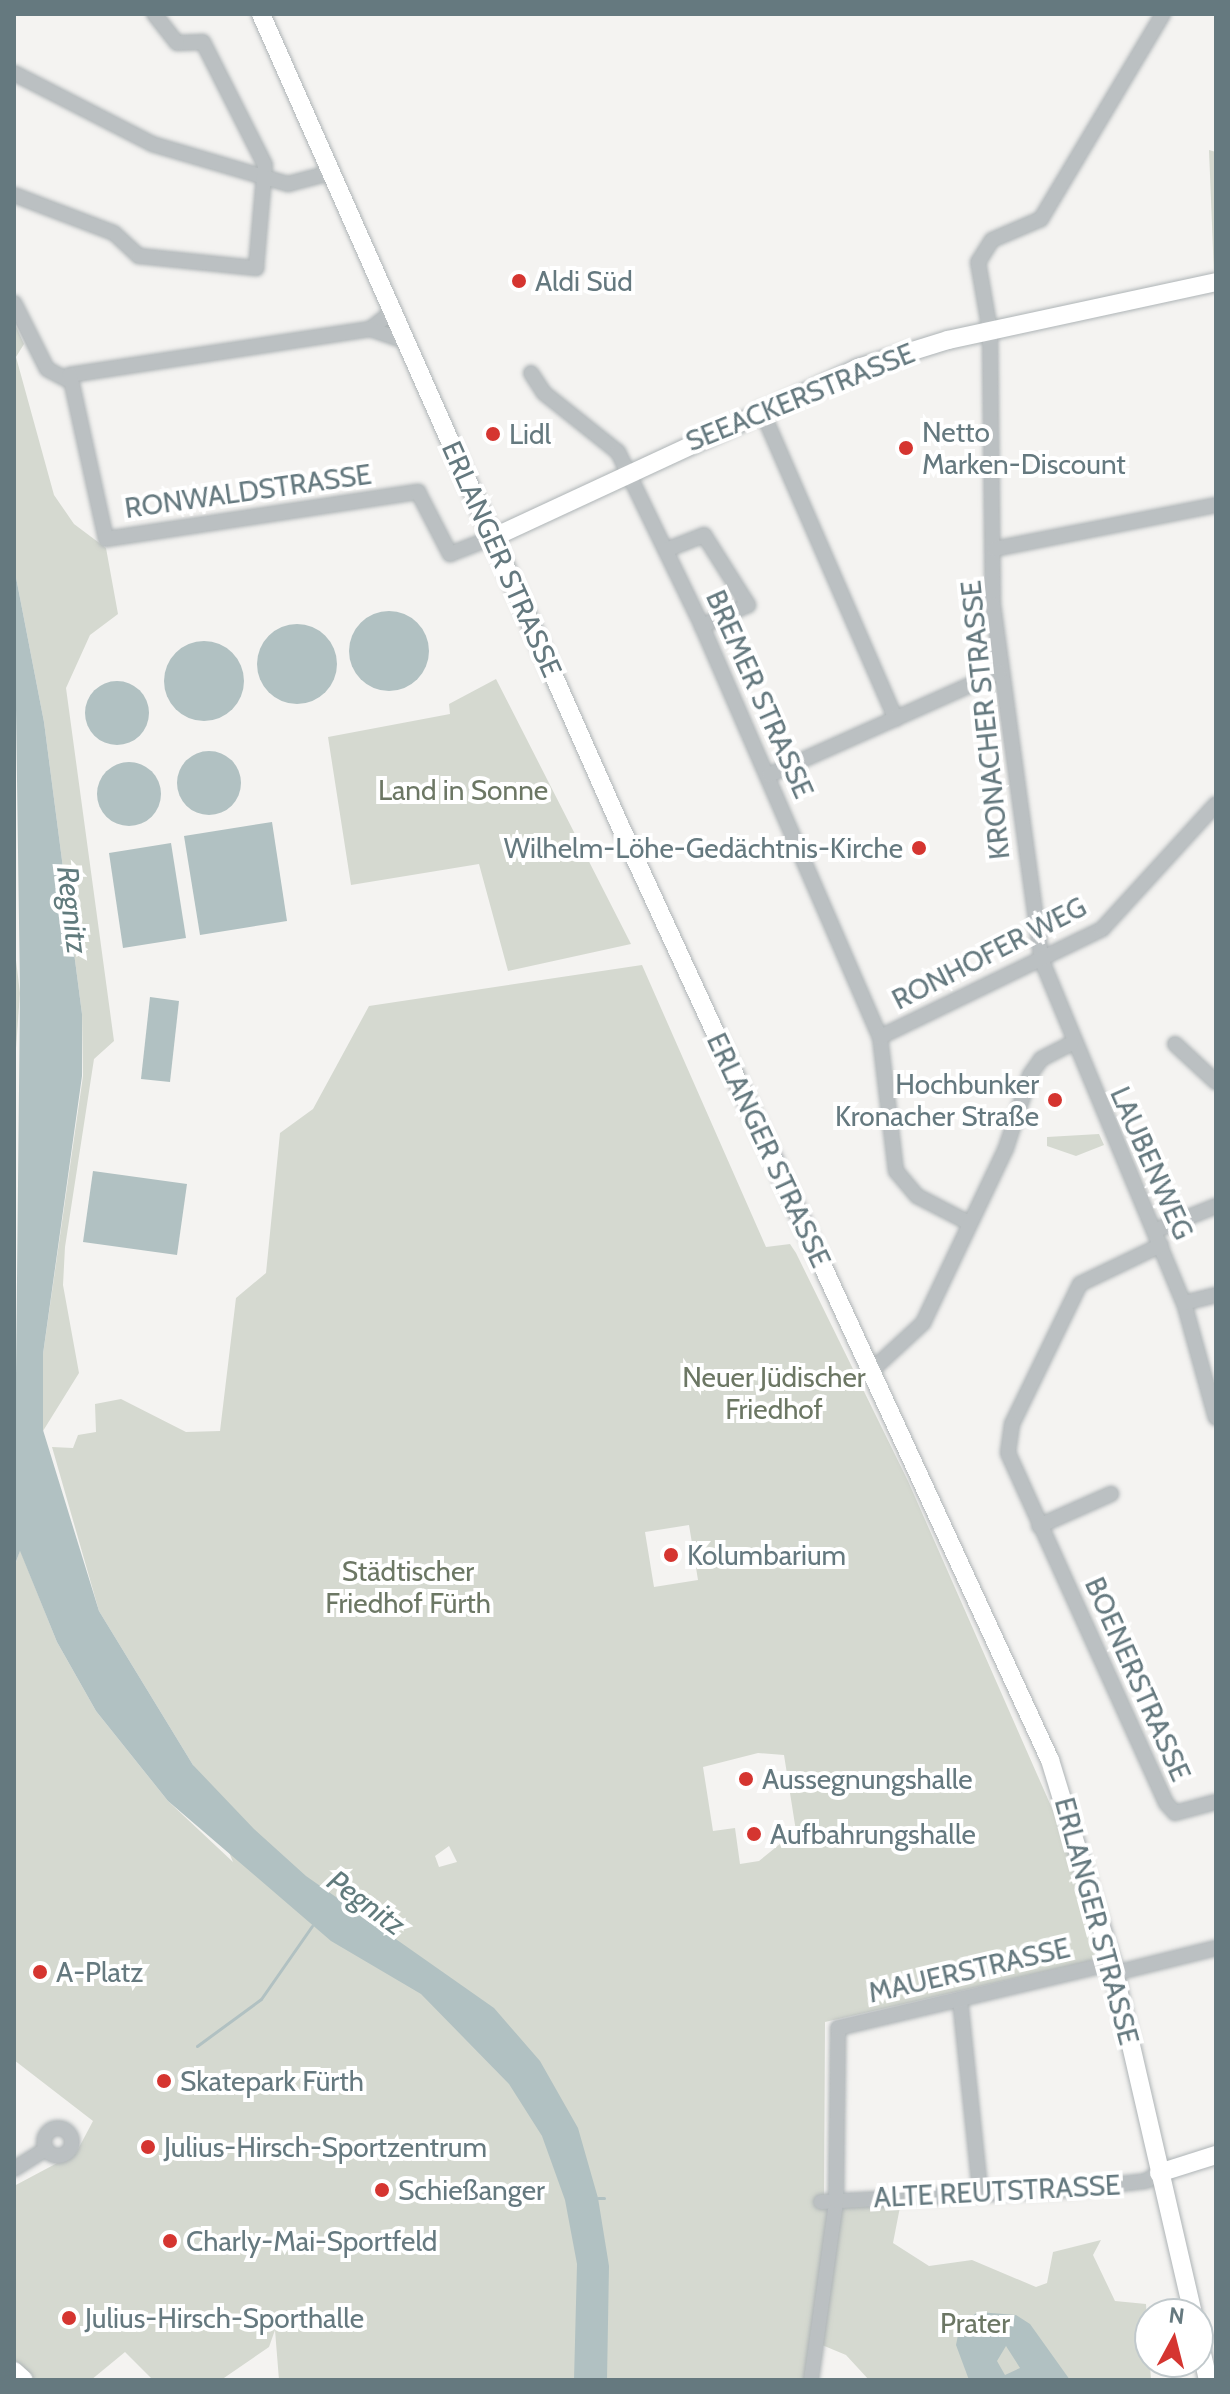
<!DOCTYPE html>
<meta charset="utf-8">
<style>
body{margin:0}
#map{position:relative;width:1230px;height:2394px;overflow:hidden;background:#f4f3f1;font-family:Cabin,sans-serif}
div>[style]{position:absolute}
.green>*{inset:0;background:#d5d9d0}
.water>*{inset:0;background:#b1c1c2}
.round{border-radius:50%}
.stream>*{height:3px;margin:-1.5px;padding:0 1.5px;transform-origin:1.5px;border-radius:1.5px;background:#b1c1c2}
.roads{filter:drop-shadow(0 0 2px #aeb4b6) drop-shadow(0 0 2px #aeb4b6)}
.minor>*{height:14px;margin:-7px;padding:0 7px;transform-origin:7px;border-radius:7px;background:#bbc0c2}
.minor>.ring{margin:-7px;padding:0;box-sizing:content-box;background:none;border:14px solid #bbc0c2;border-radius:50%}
.major>*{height:18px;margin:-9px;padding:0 9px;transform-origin:9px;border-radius:9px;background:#fff}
.dots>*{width:22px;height:22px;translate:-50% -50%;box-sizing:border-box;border:4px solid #fff;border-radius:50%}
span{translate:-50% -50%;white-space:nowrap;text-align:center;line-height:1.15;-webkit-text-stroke:8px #fff;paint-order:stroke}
.poi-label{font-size:28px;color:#65797f}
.left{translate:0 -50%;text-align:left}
.right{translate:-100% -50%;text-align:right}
.street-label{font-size:28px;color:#65797f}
.park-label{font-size:28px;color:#6c7764}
.water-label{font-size:30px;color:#617b7d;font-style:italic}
.frame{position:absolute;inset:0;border:16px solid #65797f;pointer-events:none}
.north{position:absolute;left:1134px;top:2298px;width:80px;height:80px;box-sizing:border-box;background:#fff;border:2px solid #c1c9cc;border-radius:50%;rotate:7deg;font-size:22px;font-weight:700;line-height:32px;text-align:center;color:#65797f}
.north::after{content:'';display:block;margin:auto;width:28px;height:36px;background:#d53530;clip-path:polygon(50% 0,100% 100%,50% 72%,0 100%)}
</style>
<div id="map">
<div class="green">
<div style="clip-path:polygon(1209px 150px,1216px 152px,1214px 275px)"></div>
<div style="clip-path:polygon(14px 322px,24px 344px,16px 357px,54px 495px,74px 524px,106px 548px,118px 614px,90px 635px,66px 688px,114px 1041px,94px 1059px,65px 1247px,63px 1285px,79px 1373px,43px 1431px,43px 1354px,83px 1076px,82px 1014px,44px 722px,14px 567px)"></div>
<div style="clip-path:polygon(496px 679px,631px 944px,508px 971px,479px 864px,351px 885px,328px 737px,450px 714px,449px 704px)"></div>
<div style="clip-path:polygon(14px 944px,20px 993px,14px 1076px)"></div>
<div style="clip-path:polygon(evenodd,642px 965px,766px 1247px,790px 1244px,796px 1253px,908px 1481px,1062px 1831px,1097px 1951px,1091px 1961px,825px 2022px,824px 2204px,900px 2207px,893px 2243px,929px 2266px,972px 2260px,1036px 2287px,1047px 2283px,1053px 2252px,1101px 2240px,1093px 2255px,1115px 2301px,1146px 2304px,1151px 2380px,869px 2380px,846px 2355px,822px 2345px,816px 2380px,279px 2380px,275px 2330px,269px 2347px,221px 2380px,153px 2380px,125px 2352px,91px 2380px,36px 2380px,14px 2359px,14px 2186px,76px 2153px,93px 2121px,14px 2060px,14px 1568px,20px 1550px,57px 1642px,96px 1711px,168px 1801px,233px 1862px,193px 1765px,99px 1611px,52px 1447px,73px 1448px,78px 1435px,96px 1432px,95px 1404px,121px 1399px,186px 1432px,220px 1431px,236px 1298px,266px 1273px,280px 1133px,313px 1109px,369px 1006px,642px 965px,689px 1525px,698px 1580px,654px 1587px,645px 1532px,689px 1525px,642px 965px,758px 1753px,784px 1755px,796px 1831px,759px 1861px,740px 1864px,735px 1828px,713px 1831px,703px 1767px,758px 1753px,642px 965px,449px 1846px,457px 1862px,439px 1867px,435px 1856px,449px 1846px)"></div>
<div style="clip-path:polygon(1099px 1134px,1104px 1145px,1076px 1156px,1047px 1146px,1047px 1137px)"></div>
</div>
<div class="water">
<div style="clip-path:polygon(14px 567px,44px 722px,82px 1014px,82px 1076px,43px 1354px,43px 1430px,99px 1611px,193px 1765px,254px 1829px,306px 1876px,494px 2008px,540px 2061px,578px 2128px,598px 2198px,609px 2266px,607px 2380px,574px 2380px,577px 2264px,565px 2200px,542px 2136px,509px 2084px,421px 1994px,331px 1941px,168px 1801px,96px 1711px,57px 1642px,20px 1551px,14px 1567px,20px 993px)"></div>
<div class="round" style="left:349px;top:611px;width:80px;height:80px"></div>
<div class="round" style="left:257px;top:624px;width:80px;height:80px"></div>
<div class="round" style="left:164px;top:641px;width:80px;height:80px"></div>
<div class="round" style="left:85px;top:681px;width:64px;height:64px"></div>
<div class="round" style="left:177px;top:751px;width:64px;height:64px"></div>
<div class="round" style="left:97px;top:762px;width:64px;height:64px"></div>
<div style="clip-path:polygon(272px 822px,287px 921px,200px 935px,184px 836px)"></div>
<div style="clip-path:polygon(171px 843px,186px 938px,123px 948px,109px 853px)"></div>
<div style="clip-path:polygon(150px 997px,179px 1001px,170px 1082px,141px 1079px)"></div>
<div style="clip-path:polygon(93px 1171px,187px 1184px,177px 1255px,83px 1242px)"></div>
<div style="clip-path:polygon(evenodd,978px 2312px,1016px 2315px,1030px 2324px,1070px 2380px,969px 2380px,956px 2345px,960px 2325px,978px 2312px,1006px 2346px,1020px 2368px,1005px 2375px,997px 2361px,1006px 2346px)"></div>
</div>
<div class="stream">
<div style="left:197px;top:2046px;width:79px;rotate:-36.3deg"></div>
<div style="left:261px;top:1999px;width:89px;rotate:-55.1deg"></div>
<div style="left:598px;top:2198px;width:6px"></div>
</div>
<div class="roads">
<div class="minor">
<div style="left:1163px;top:14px;width:239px;rotate:120.8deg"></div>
<div style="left:1041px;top:219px;width:53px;rotate:156.8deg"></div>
<div style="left:992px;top:240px;width:26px;rotate:122deg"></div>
<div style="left:978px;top:262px;width:70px;rotate:80.1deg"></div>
<div style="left:990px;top:331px;width:274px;rotate:89.4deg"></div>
<div style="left:993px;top:605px;width:359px;rotate:82.2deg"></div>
<div style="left:1042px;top:961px;width:370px;rotate:67.5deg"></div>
<div style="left:1184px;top:1303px;width:119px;rotate:74.5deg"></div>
<div style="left:14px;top:73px;width:155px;rotate:27.2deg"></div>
<div style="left:152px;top:144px;width:142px;rotate:16.4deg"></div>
<div style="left:288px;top:184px;width:43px;rotate:-14.7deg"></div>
<div style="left:14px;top:195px;width:107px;rotate:20.8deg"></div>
<div style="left:114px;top:233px;width:34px;rotate:43deg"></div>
<div style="left:139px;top:256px;width:118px;rotate:5.9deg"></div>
<div style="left:256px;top:268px;width:103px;rotate:-85deg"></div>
<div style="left:265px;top:165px;width:138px;rotate:-116.8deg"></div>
<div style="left:203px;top:42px;width:26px;rotate:178deg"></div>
<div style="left:177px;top:43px;width:37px;rotate:-128deg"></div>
<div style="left:14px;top:303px;width:74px;rotate:63.4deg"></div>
<div style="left:47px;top:369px;width:21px;rotate:28deg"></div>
<div style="left:392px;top:312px;width:28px;rotate:142deg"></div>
<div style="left:370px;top:329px;width:304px;rotate:171.3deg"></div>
<div style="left:70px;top:375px;width:168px;rotate:77.6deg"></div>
<div style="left:106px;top:539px;width:316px;rotate:-8.6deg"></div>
<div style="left:418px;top:492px;width:70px;rotate:62.7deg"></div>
<div style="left:450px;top:554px;width:47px;rotate:-21.1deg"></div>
<div style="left:370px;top:329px;width:36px;rotate:19deg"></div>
<div style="left:531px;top:373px;width:24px;rotate:57deg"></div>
<div style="left:544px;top:393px;width:95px;rotate:38.6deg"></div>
<div style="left:618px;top:452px;width:193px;rotate:64.2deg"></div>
<div style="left:702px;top:626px;width:448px;rotate:66.6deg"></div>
<div style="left:880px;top:1037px;width:135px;rotate:83.2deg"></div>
<div style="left:896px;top:1171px;width:33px;rotate:50deg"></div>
<div style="left:917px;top:1196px;width:59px;rotate:27.4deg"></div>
<div style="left:761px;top:409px;width:338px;rotate:66.5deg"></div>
<div style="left:994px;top:549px;width:226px;rotate:-11.2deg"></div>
<div style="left:666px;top:550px;width:41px;rotate:-21.5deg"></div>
<div style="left:704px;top:535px;width:83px;rotate:57.8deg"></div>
<div style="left:748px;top:605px;width:51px;rotate:155.5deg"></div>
<div style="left:769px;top:775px;width:252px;rotate:-24.1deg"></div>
<div style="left:880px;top:1037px;width:247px;rotate:-25.9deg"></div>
<div style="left:1102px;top:929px;width:169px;rotate:-47.6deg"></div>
<div style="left:1175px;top:1044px;width:56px;rotate:42.8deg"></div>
<div style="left:1154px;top:1231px;width:67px;rotate:-22deg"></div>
<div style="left:1161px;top:1245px;width:90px;rotate:154.3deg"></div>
<div style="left:1080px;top:1284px;width:156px;rotate:115.9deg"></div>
<div style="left:1012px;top:1424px;width:29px;rotate:98deg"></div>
<div style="left:1008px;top:1453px;width:384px;rotate:65.7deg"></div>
<div style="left:1166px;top:1803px;width:13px;rotate:48deg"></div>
<div style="left:1175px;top:1813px;width:42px;rotate:-15deg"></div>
<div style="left:1184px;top:1303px;width:33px;rotate:-14deg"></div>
<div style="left:871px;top:1371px;width:71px;rotate:-42.7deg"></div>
<div style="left:923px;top:1323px;width:194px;rotate:-64.6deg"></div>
<div style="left:1006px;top:1148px;width:77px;rotate:-71.8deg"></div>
<div style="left:1030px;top:1075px;width:19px;rotate:-55deg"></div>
<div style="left:1041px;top:1059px;width:34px;rotate:-27deg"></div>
<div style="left:1039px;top:1526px;width:79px;rotate:-24deg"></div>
<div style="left:1115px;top:1973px;width:104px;rotate:-13.9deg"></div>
<div style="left:960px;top:1999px;width:192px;rotate:84deg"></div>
<div class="ring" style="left:44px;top:2128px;width:14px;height:14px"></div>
<div style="left:14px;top:2169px;width:38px;rotate:-32deg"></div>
<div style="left:821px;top:2202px;width:254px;rotate:-2.9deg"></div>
<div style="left:1075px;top:2189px;width:71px;rotate:-6.4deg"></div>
<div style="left:1146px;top:2181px;width:15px;rotate:-32deg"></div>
<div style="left:811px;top:2380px;width:181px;rotate:-82deg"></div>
<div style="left:836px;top:2201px;width:173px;rotate:-89.3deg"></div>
<div style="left:838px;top:2028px;width:282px;rotate:-13.3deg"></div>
</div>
<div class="major">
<div style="left:261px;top:14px;width:892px;rotate:66.14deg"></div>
<div style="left:622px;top:830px;width:1024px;rotate:65.29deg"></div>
<div style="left:1050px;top:1760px;width:212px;rotate:73deg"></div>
<div style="left:1112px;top:1963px;width:360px;rotate:77deg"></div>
<div style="left:494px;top:537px;width:401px;rotate:-24.9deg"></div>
<div style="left:858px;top:368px;width:94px;rotate:-17.3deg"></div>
<div style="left:948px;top:340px;width:274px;rotate:-12.2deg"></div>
<div style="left:1159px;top:2173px;width:60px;rotate:-17.5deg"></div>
<div style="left:1198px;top:2336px;width:45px;rotate:77.2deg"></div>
<div style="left:14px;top:2371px;width:13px;rotate:42deg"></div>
</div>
</div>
<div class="dots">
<div style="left:519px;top:281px;background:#d53530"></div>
<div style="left:493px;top:434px;background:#d53530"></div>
<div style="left:906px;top:448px;background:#d53530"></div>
<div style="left:919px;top:848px;background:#d53530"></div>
<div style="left:1055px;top:1100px;background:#d53530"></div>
<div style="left:671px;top:1555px;background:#d53530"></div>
<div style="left:746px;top:1779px;background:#d53530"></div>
<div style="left:754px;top:1834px;background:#d53530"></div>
<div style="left:40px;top:1972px;background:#d53530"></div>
<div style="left:164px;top:2081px;background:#d53530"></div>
<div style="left:148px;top:2147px;background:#d53530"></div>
<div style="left:382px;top:2190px;background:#d53530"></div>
<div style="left:170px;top:2241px;background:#d53530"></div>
<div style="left:69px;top:2318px;background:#d53530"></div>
</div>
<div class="poi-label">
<span class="left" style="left:535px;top:281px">Aldi Süd</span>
<span class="left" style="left:922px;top:448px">Netto<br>Marken-Discount</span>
<span class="left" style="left:509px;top:434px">Lidl</span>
<span class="right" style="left:903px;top:848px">Wilhelm-Löhe-Gedächtnis-Kirche</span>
<span class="right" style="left:1039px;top:1100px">Hochbunker<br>Kronacher Straße</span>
<span class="left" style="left:687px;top:1555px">Kolumbarium</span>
<span class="left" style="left:762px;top:1779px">Aussegnungshalle</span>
<span class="left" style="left:770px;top:1834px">Aufbahrungshalle</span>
<span class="left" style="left:56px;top:1972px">A-Platz</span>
<span class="left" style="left:180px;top:2081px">Skatepark Fürth</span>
<span class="left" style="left:164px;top:2147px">Julius-Hirsch-Sportzentrum</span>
<span class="left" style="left:398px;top:2190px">Schießanger</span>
<span class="left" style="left:186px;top:2241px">Charly-Mai-Sportfeld</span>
<span class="left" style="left:85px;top:2318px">Julius-Hirsch-Sporthalle</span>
</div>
<div class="street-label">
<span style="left:800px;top:397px;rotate:-22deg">SEEACKERSTRASSE</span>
<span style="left:248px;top:491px;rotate:-8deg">RONWALDSTRASSE</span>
<span style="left:502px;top:559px;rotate:66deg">ERLANGER STRASSE</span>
<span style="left:760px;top:694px;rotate:66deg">BREMER STRASSE</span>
<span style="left:985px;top:720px;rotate:-96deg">KRONACHER STRASSE</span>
<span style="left:989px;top:953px;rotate:-27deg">RONHOFER WEG</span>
<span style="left:769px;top:1150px;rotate:65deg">ERLANGER STRASSE</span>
<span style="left:1152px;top:1163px;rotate:66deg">LAUBENWEG</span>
<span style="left:1138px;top:1679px;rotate:66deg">BOENERSTRASSE</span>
<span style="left:1097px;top:1921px;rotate:75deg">ERLANGER STRASSE</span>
<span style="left:969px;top:1970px;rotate:-13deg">MAUERSTRASSE</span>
<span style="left:997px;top:2191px;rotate:-3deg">ALTE REUTSTRASSE</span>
</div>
<div class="park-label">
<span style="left:463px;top:790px">Land in Sonne</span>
<span style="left:774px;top:1393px">Neuer Jüdischer<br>Friedhof</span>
<span style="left:408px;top:1587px">Städtischer<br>Friedhof Fürth</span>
<span style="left:975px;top:2323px">Prater</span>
</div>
<div class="water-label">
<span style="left:72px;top:910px;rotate:83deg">Regnitz</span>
<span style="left:366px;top:1903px;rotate:36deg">Pegnitz</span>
</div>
<div class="frame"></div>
<div class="north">N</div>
</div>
